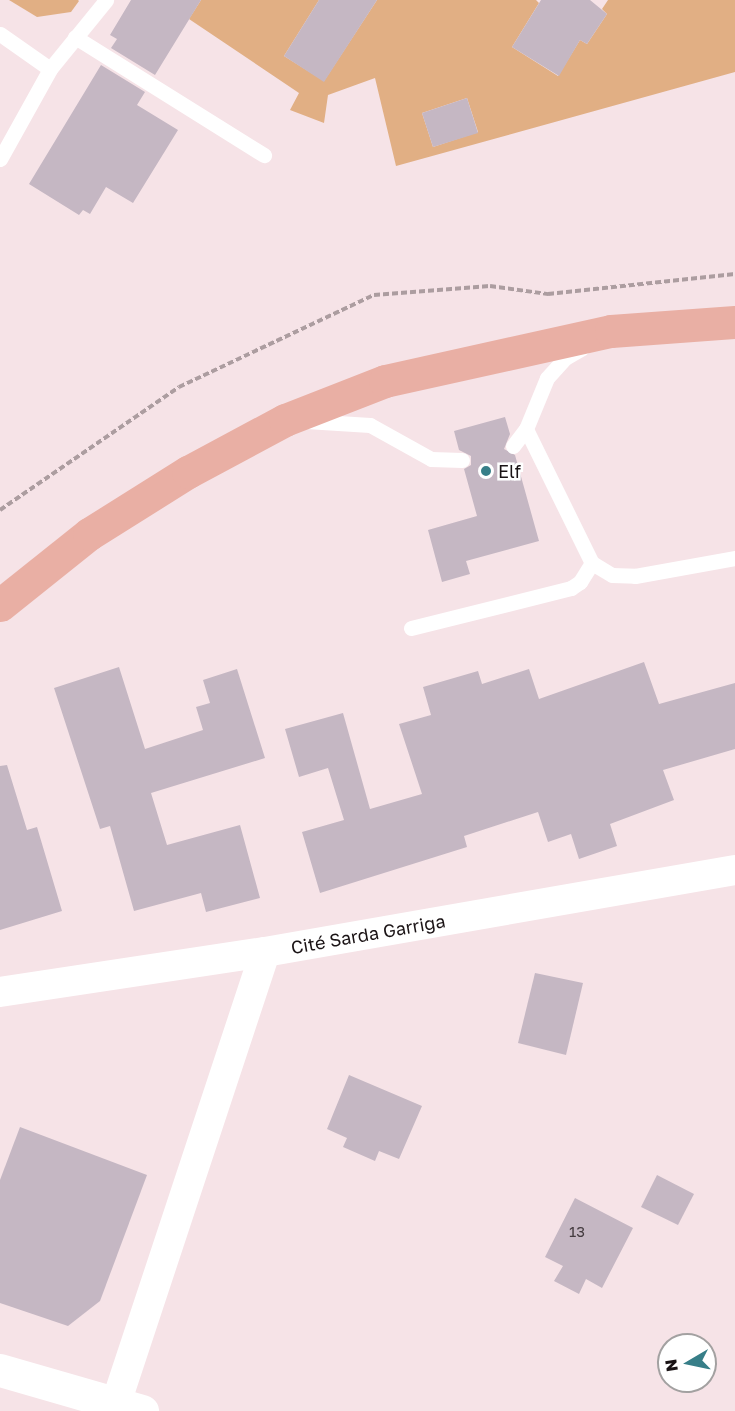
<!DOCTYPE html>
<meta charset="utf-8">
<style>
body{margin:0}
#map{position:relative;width:735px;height:1411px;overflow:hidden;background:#f6e3e7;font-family:"Golos Text",sans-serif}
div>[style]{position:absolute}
.green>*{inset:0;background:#e1af84}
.building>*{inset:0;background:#c5b7c3}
.path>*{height:4px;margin-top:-2px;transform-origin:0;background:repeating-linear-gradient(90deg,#ac9da0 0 6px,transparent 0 9px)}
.service>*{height:15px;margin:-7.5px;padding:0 7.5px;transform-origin:7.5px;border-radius:7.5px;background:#fff}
.minor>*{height:30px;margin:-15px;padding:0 15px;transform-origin:15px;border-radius:15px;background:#fff}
.tertiary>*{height:33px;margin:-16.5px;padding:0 16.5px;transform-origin:16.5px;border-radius:16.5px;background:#fff}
.primary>*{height:33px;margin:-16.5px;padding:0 16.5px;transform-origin:16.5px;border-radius:16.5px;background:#e9afa4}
.dots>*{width:16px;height:16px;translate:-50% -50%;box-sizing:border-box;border:3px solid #fff;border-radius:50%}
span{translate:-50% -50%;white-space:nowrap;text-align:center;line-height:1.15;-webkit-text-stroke:5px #fff;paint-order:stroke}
.number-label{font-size:15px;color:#453c40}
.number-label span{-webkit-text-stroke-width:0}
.poi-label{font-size:18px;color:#1a1315}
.left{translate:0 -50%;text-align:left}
.street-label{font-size:18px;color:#1a1315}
.north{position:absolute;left:657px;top:1333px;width:60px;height:60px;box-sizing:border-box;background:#fff;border:2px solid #a3a1a1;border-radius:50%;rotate:261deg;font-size:16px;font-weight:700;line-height:24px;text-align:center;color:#1a1315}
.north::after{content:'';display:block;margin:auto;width:21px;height:27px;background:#377e88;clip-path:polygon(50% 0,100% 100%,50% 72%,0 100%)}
</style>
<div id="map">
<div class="green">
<div style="clip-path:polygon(9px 0,78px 0,79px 1px,71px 12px,37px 17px)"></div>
<div style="clip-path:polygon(evenodd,201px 0,319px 0,284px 56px,324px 81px,377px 0,536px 0,539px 3px,512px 47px,558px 76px,580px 40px,587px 44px,607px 14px,602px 9px,608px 0,735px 0,735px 72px,396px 166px,375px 78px,328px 95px,324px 123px,290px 110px,299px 93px,189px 19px,201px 0,467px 98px,478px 132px,433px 147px,422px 113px,467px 98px)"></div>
</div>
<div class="building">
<div style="clip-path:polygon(131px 0,201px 0,155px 75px,111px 48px,117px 39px,110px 35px)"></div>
<div style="clip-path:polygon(319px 0,377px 0,324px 82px,284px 56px)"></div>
<div style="clip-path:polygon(541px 0,590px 0,607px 14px,587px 44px,580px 40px,559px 76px,512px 47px)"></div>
<div style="clip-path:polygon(101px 65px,145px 92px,137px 105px,178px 130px,133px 203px,106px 187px,90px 214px,83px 210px,79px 215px,29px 184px)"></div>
<div style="clip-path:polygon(467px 98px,478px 133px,433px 147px,422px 113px)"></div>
<div style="clip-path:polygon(505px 417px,510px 434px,504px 449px,515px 455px,539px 541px,466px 561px,470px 574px,442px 582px,428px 530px,477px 516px,464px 469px,471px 465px,471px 456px,459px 450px,454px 431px)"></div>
<div style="clip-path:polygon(644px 662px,659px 704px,735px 683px,735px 749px,663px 770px,674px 800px,610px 824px,617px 846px,579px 859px,571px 834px,548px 842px,538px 812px,464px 836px,467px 847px,320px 893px,302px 832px,344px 820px,328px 768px,299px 777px,285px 729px,343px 713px,370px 809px,422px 794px,399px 724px,431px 715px,423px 687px,478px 671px,482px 684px,529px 669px,539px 699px)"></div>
<div style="clip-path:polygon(119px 667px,145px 749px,203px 730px,196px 707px,210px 703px,203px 680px,237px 669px,265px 758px,151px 793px,167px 845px,240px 825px,260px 898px,206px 912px,201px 893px,134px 911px,110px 826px,100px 829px,54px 688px)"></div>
<div style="clip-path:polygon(7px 765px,27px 830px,37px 827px,62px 911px,0 930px,0 766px)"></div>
<div style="clip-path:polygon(535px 973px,583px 983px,566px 1055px,518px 1043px)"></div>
<div style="clip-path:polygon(349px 1075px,422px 1106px,399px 1159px,379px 1151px,375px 1161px,343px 1147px,347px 1138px,327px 1129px)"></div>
<div style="clip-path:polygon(20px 1127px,147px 1175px,100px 1301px,68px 1326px,0 1303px,0 1180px)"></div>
<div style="clip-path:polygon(657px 1175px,694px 1194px,678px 1225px,641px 1207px)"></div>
<div style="clip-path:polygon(575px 1198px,633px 1228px,602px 1288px,586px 1279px,579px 1294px,554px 1281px,563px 1266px,545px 1257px)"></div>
</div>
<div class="path">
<div style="left:0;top:510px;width:217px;rotate:-34.5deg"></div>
<div style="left:179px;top:387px;width:216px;rotate:-25.3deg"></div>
<div style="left:374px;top:295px;width:116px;rotate:-4.4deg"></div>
<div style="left:490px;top:286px;width:59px;rotate:7.9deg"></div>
<div style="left:548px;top:294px;width:188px;rotate:-6.1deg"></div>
</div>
<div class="service">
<div style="left:0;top:34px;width:61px;rotate:35deg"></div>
<div style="left:75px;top:37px;width:223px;rotate:32deg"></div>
<div style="left:0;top:159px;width:103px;rotate:-60.9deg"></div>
<div style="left:50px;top:69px;width:89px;rotate:-50.9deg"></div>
<div style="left:306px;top:421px;width:64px;rotate:3.6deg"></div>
<div style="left:370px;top:425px;width:70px;rotate:29.1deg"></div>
<div style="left:431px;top:459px;width:31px;rotate:2deg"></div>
<div style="left:526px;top:429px;width:149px;rotate:63.8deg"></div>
<div style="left:592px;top:563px;width:23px;rotate:31deg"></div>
<div style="left:612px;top:575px;width:23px;rotate:2deg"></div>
<div style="left:635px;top:576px;width:102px;rotate:-10.2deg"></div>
<div style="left:513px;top:446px;width:21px;rotate:-53deg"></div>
<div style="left:526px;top:429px;width:55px;rotate:-67.6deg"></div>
<div style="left:547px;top:378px;width:27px;rotate:-48deg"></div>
<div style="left:565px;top:358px;width:20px;rotate:-30deg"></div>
<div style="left:411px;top:628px;width:165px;rotate:-14deg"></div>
<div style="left:571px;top:588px;width:11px;rotate:-34deg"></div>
<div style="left:580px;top:582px;width:22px;rotate:-58deg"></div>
</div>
<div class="minor">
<div style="left:0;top:992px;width:268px;rotate:-8.6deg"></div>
<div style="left:265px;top:952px;width:477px;rotate:-9.9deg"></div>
<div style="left:116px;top:1403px;width:475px;rotate:-71.7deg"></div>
</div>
<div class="tertiary">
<div style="left:0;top:1370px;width:148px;rotate:16.1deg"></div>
</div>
<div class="primary">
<div style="left:0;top:605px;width:114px;rotate:-38.6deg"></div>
<div style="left:89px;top:534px;width:117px;rotate:-32.1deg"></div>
<div style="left:188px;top:472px;width:110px;rotate:-28.2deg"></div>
<div style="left:285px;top:420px;width:107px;rotate:-21.3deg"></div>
<div style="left:385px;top:381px;width:231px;rotate:-12.5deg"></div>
<div style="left:611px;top:331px;width:124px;rotate:-4.2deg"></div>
</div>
<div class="dots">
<div style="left:486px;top:471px;background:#377e88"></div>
</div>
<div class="number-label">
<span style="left:577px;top:1232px">13</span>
</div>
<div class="poi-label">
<span class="left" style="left:498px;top:471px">Elf</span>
</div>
<div class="street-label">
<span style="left:368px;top:934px;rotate:-10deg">Cité Sarda Garriga</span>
</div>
<div class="north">N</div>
</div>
